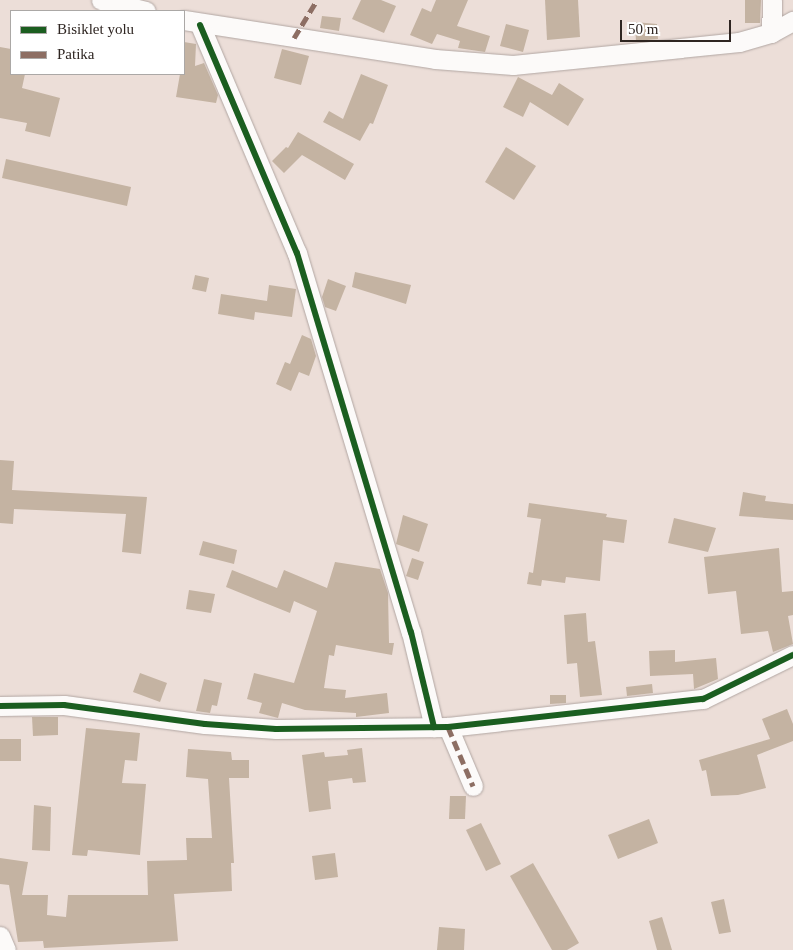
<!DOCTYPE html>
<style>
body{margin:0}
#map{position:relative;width:793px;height:950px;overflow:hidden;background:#ecded8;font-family:"Times New Roman",serif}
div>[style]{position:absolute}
.building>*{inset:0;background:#c4b3a2}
.roads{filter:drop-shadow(0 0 1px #b1a6a2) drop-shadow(0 0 1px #b1a6a2)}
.minor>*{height:19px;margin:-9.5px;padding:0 9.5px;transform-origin:9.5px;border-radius:9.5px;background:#fcfaf9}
.quiet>*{height:5px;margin-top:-2.5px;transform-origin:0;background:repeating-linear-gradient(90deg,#8d6e63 0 10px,transparent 0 15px)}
.cycleway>*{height:6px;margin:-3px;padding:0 3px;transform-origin:3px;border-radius:3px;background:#1b5e20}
span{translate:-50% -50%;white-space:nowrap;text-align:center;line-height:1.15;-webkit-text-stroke:5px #fff;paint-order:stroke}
.legend{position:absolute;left:10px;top:10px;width:175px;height:65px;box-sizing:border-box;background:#fff;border:1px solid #aba8a6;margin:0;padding:6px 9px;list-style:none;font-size:15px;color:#2e2521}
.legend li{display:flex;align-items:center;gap:10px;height:25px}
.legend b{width:25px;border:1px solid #aba8a6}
.scale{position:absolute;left:620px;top:20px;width:111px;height:22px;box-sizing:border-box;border:2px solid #2e2521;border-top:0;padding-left:6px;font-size:15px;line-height:18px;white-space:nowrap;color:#2e2521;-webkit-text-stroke:4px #fff;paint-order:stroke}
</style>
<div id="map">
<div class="building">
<div style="clip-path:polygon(361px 0,381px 0,396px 6px,384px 33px,352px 19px)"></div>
<div style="clip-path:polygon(436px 0,468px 0,457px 26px,490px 36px,485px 52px,458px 48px,460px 41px,437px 34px,432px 44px,410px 35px,422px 8px,431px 12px)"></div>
<div style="clip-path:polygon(545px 0,578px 0,580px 37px,547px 40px)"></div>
<div style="clip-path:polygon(745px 0,761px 0,760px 23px,745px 23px)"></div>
<div style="clip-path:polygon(322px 16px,341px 18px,339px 31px,320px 28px)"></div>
<div style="clip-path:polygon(635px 22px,657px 24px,658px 39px,636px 41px)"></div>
<div style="clip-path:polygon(506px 24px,529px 30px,523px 52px,500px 46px)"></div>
<div style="clip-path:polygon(184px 42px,196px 44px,195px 66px,204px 63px,218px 95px,216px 103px,176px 97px,180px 74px,184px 74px)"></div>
<div style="clip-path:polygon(0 47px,11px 49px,11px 74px,25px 74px,22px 88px,60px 98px,50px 137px,25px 131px,27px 123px,0 118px)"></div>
<div style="clip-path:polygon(282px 49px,309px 56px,301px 85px,274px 78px)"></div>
<div style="clip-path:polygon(361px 74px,388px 85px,373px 124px,370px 123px,360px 141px,323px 122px,329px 111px,343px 119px)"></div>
<div style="clip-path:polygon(518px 77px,552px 95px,559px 83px,584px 99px,568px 126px,530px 102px,523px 117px,503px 107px)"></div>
<div style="clip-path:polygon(298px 132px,354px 164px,345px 180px,302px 155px,284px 173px,272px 161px,286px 147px,288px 148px)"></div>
<div style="clip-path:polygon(506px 147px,536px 166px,514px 200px,485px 182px)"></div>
<div style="clip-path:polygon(6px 159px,131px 187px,127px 206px,2px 178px)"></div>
<div style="clip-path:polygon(355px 272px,411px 285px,406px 304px,352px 287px)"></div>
<div style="clip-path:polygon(195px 275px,209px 278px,206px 292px,192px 289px)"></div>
<div style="clip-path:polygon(328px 279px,346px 286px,336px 311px,325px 307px,322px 297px)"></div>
<div style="clip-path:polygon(269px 285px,296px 289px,292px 317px,255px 312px,254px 320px,218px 314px,221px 294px,267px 301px)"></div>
<div style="clip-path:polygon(302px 335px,311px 339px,316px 356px,309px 376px,299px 372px,291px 391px,276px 384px,285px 362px,290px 364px)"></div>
<div style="clip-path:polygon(0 460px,14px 461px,12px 490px,147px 497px,141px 554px,122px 552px,126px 514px,14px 509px,13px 524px,0 523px)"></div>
<div style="clip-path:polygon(743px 492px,766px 496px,765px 501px,793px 504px,793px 520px,739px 516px)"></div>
<div style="clip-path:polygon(529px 503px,607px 514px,606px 517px,627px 520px,624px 543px,603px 540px,600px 581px,566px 577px,565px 583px,542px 580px,541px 586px,527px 584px,529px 572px,533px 573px,541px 519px,527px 517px)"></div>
<div style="clip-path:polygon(403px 515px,428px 524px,419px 552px,396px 544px)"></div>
<div style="clip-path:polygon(674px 518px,716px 528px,708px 552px,668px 543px)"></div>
<div style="clip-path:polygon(203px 541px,237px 550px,234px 564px,199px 555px)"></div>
<div style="clip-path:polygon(779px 548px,782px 592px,793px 591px,793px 615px,788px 616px,793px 644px,773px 652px,768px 631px,741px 634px,736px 591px,708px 594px,704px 557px)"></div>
<div style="clip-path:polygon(412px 558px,424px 562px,418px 580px,406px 576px)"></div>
<div style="clip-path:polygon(335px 562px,380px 569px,388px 593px,389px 643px,394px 643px,392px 655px,336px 645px,334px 656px,329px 655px,324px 688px,346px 690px,345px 698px,387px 693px,389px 713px,356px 717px,356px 713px,305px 710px,282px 703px,278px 718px,259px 713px,262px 703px,247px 699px,254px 673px,294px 683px,317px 611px,294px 601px,290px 613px,226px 587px,232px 570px,277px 588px,284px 570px,327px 588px)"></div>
<div style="clip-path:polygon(189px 590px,215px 594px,211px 613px,186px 609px)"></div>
<div style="clip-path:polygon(586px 613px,588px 642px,595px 641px,602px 695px,580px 697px,577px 663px,567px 664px,564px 615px)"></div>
<div style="clip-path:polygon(675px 650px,675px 662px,716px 658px,718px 679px,694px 689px,693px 674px,650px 676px,649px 651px)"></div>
<div style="clip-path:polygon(140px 673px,167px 683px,160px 702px,133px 692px)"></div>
<div style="clip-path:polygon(204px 679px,222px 683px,217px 706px,212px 705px,210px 713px,196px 711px)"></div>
<div style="clip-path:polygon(652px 684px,653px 693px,627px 696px,626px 687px)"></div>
<div style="clip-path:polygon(550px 695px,566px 695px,566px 703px,550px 704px)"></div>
<div style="clip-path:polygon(787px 709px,793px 724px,793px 741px,757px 755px,766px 788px,738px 795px,711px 796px,706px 770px,702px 771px,699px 760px,770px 739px,762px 719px)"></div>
<div style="clip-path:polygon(32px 717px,58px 717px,58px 735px,33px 736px)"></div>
<div style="clip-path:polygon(86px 728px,140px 733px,137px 761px,125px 760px,122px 783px,146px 784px,140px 855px,88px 850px,87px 856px,72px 855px)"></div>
<div style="clip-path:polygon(0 739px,21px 739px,21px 761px,0 761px)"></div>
<div style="clip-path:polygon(362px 748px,366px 782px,353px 783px,352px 778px,328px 781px,331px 809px,309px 812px,302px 755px,324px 752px,325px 757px,348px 755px,347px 750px)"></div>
<div style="clip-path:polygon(188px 749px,231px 752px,232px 760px,249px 760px,249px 778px,229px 778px,234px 863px,231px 863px,232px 891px,174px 894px,178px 941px,44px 948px,43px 941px,18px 942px,9px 885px,0 884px,0 858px,28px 862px,22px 895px,48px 895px,47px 915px,66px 917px,68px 895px,148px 895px,147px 861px,187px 860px,186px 838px,212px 838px,208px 779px,186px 777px)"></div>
<div style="clip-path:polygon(450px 796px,466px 796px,465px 819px,449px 819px)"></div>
<div style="clip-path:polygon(34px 805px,51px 807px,50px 851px,32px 850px)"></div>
<div style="clip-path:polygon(649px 819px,658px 843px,618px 859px,608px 835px)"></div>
<div style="clip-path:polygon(481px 823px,501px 864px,486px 871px,466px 830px)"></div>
<div style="clip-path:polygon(335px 853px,338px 877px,315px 880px,312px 856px)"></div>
<div style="clip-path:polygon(533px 863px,579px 943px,567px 950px,552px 950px,510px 876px)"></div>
<div style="clip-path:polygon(724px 899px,731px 932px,719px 934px,711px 902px)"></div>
<div style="clip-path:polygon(662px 917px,672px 950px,657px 950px,649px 921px)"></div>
<div style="clip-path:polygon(439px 927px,465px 929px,464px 950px,437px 950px)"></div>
</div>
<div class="roads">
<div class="minor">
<div style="left:101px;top:0;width:46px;rotate:13.7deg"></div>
<div style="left:184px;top:20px;width:254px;rotate:8.8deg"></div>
<div style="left:435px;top:59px;width:78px;rotate:4.4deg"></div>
<div style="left:513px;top:65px;width:227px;rotate:-5.8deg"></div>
<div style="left:739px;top:42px;width:33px;rotate:-16deg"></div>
<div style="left:771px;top:33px;width:25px;rotate:-29deg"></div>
<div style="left:200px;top:25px;width:248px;rotate:67deg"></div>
<div style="left:297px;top:253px;width:396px;rotate:73.3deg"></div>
<div style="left:411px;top:632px;width:98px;rotate:76.4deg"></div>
<div style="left:771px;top:33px;width:33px;rotate:-88deg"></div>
<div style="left:0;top:706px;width:64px;rotate:-0.9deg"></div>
<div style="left:64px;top:705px;width:142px;rotate:7.7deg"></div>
<div style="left:205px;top:724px;width:71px;rotate:4deg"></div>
<div style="left:276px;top:729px;width:172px;rotate:-0.7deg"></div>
<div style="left:448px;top:727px;width:257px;rotate:-6.3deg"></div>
<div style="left:703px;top:699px;width:100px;rotate:-26.1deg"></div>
<div style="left:448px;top:727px;width:64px;rotate:67deg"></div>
<div style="left:0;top:936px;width:15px;rotate:67deg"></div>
</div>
</div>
<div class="quiet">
<div style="left:294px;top:38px;width:44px;rotate:-58.8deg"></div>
<div style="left:448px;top:727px;width:64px;rotate:67deg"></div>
</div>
<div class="cycleway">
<div style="left:200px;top:25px;width:248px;rotate:67deg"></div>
<div style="left:297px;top:253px;width:396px;rotate:73.3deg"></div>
<div style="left:411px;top:632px;width:98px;rotate:76.4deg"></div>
<div style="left:0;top:706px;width:64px;rotate:-0.9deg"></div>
<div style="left:64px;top:705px;width:142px;rotate:7.7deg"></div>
<div style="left:205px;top:724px;width:71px;rotate:4deg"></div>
<div style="left:276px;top:729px;width:172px;rotate:-0.7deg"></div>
<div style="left:448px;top:727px;width:257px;rotate:-6.3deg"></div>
<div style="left:703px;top:699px;width:100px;rotate:-26.1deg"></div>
</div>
<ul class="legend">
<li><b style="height:6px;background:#1b5e20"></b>Bisiklet yolu</li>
<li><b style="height:6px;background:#8d6e63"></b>Patika</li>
</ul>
<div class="scale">50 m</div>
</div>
